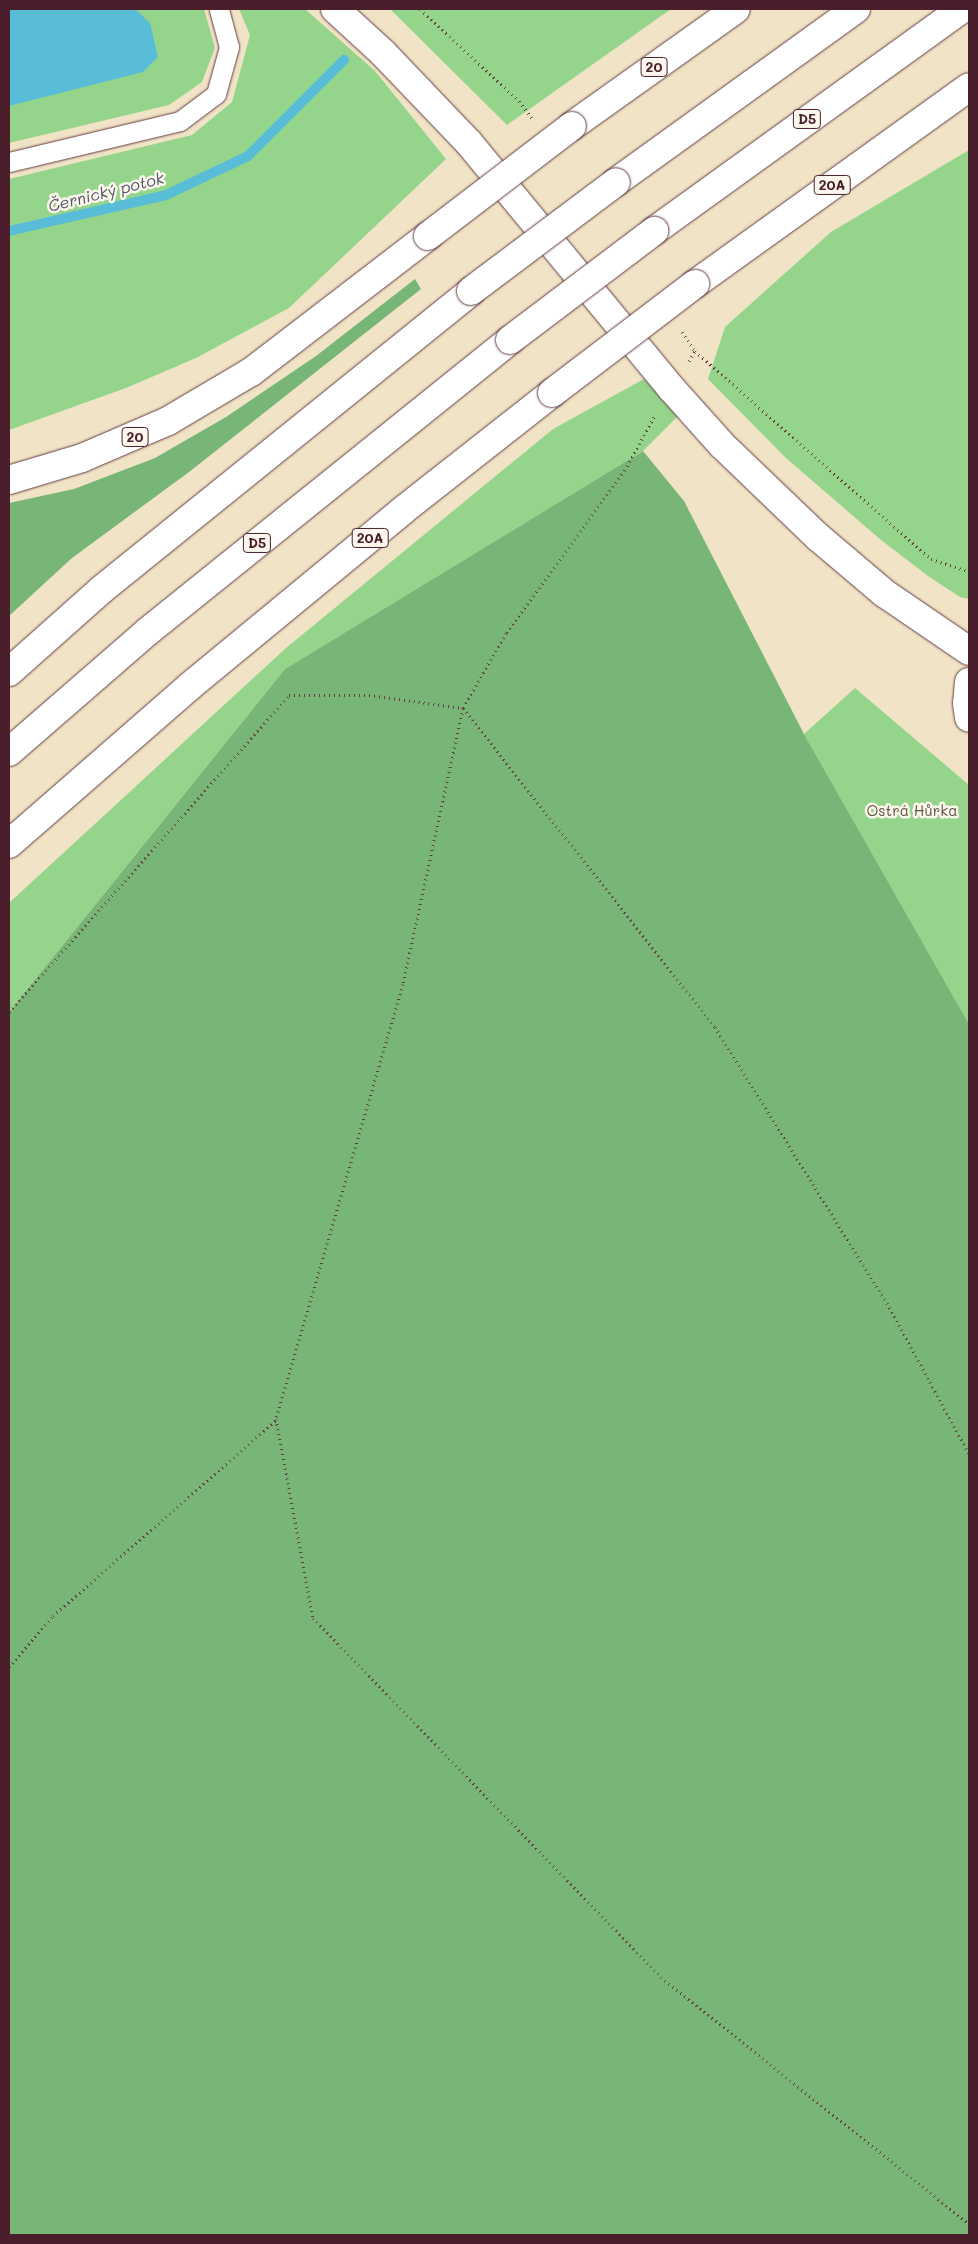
<!DOCTYPE html>
<meta charset="utf-8">
<style>
body{margin:0}
#map{position:relative;width:978px;height:2244px;overflow:hidden;background:#f1e3c6;font-family:Mali,sans-serif}
div>[style]{position:absolute}
.green>*{inset:0;background:#95d58b}
.forest>*{inset:0;background:#78b677}
.water>*{inset:0;background:#5abdd8}
.stream>*{height:10px;margin:-5px;padding:0 5px;transform-origin:5px;border-radius:5px;background:#5abdd8}
.path>*{height:3px;margin-top:-1.5px;transform-origin:0;background:repeating-linear-gradient(90deg,#633c42 0 1px,transparent 0 5px)}
.roads{filter:drop-shadow(0 0 1px #633c42) drop-shadow(0 0 1px #633c42)}
.lane>*{height:19px;margin:-9.5px;padding:0 9.5px;transform-origin:9.5px;border-radius:9.5px;background:#fff}
.secondary>*{height:28px;margin:-14px;padding:0 14px;transform-origin:14px;border-radius:14px;background:#fff}
.highway>*{height:28px;margin:-14px;padding:0 14px;transform-origin:14px;border-radius:14px;background:#fff}
.bridges{filter:drop-shadow(0 0 1px #633c42) drop-shadow(0 0 1px #633c42)}
.highway-bridge>*{height:28px;margin:-14px;padding:0 14px;transform-origin:14px;border-radius:14px;background:#fff}
span{translate:-50% -50%;white-space:nowrap;text-align:center;line-height:1.15;-webkit-text-stroke:5px #fbf7ec;paint-order:stroke}
.shield-label span{padding:1px 4px;background:#fbf7ec;border:1px solid;border-radius:4px;-webkit-text-stroke-width:0}
.shield-label{font-size:14px;color:#4a1f2b;font-weight:700}
.park-label{font-size:15px;color:#605648}
.water-label{font-size:16px;color:#505668;font-style:italic}
.frame{position:absolute;inset:0;border:10px solid #4a1f2b;pointer-events:none}
</style>
<div id="map">
<div class="green">
<div style="clip-path:polygon(9px 9px,204px 9px,215px 48px,202px 82px,169px 105px,9px 143px)"></div>
<div style="clip-path:polygon(239px 9px,305px 9px,375px 71px,446px 159px,289px 308px,196px 358px,126px 388px,9px 430px,9px 179px,192px 135px,232px 102px,250px 35px)"></div>
<div style="clip-path:polygon(390px 9px,671px 9px,507px 125px)"></div>
<div style="clip-path:polygon(969px 150px,969px 599px,960px 597px,928px 576px,881px 540px,786px 458px,708px 379px,725px 327px,831px 232px)"></div>
<div style="clip-path:polygon(644px 379px,678px 416px,643px 451px,285px 669px,9px 1012px,9px 903px,286px 648px,553px 429px)"></div>
<div style="clip-path:polygon(855px 688px,969px 785px,969px 1024px,804px 734px)"></div>
</div>
<div class="forest">
<div style="clip-path:polygon(415px 279px,421px 289px,189px 472px,72px 558px,9px 616px,9px 503px,74px 489px,155px 458px,226px 417px,316px 356px)"></div>
<div style="clip-path:polygon(643px 451px,684px 501px,804px 734px,969px 1024px,969px 2235px,9px 2235px,9px 1012px,285px 669px)"></div>
</div>
<div class="water">
<div style="clip-path:polygon(9px 9px,135px 9px,150px 23px,158px 57px,143px 72px,9px 106px)"></div>
</div>
<div class="stream">
<div style="left:9px;top:231px;width:161px;rotate:-12.9deg"></div>
<div style="left:166px;top:195px;width:91px;rotate:-25.4deg"></div>
<div style="left:248px;top:156px;width:136px;rotate:-45deg"></div>
</div>
<div class="path">
<div style="left:420px;top:9px;width:135px;rotate:42.9deg"></div>
<div style="left:519px;top:101px;width:21px;rotate:53deg"></div>
<div style="left:682px;top:332px;width:23px;rotate:56deg"></div>
<div style="left:695px;top:351px;width:315px;rotate:41.4deg"></div>
<div style="left:931px;top:559px;width:40px;rotate:18deg"></div>
<div style="left:689px;top:361px;width:12px;rotate:-59deg"></div>
<div style="left:654px;top:417px;width:60px;rotate:118.7deg"></div>
<div style="left:625px;top:470px;width:202px;rotate:126.1deg"></div>
<div style="left:506px;top:633px;width:86px;rotate:119.8deg"></div>
<div style="left:463px;top:708px;width:282px;rotate:102.3deg"></div>
<div style="left:403px;top:984px;width:453px;rotate:106.3deg"></div>
<div style="left:276px;top:1419px;width:202px;rotate:79.5deg"></div>
<div style="left:313px;top:1618px;width:500px;rotate:45.9deg"></div>
<div style="left:661px;top:1977px;width:395px;rotate:38.7deg"></div>
<div style="left:9px;top:1012px;width:423px;rotate:-48.5deg"></div>
<div style="left:289px;top:695px;width:80px"></div>
<div style="left:369px;top:695px;width:95px;rotate:7.9deg"></div>
<div style="left:463px;top:708px;width:407px;rotate:51.7deg"></div>
<div style="left:715px;top:1027px;width:325px;rotate:58.1deg"></div>
<div style="left:887px;top:1303px;width:172px;rotate:61.5deg"></div>
<div style="left:9px;top:1667px;width:67px;rotate:-49.2deg"></div>
<div style="left:53px;top:1616px;width:297px;rotate:-41.3deg"></div>
</div>
<div class="roads">
<div class="lane">
<div style="left:9px;top:162px;width:176px;rotate:-13.5deg"></div>
<div style="left:180px;top:121px;width:45px;rotate:-36.9deg"></div>
<div style="left:216px;top:94px;width:49px;rotate:-74.5deg"></div>
<div style="left:229px;top:47px;width:39px;rotate:-105deg"></div>
</div>
<div class="secondary">
<div style="left:335px;top:9px;width:65px;rotate:42.5deg"></div>
<div style="left:383px;top:53px;width:124px;rotate:46.3deg"></div>
<div style="left:469px;top:143px;width:318px;rotate:50.5deg"></div>
<div style="left:671px;top:388px;width:76px;rotate:48.2deg"></div>
<div style="left:722px;top:445px;width:133px;rotate:43.8deg"></div>
<div style="left:818px;top:537px;width:87px;rotate:40.3deg"></div>
<div style="left:884px;top:593px;width:103px;rotate:34.3deg"></div>
<div style="left:969px;top:682px;width:21px;rotate:95deg"></div>
<div style="left:967px;top:703px;width:15px;rotate:82deg"></div>
</div>
<div class="highway">
<div style="left:572px;top:126px;width:201px;rotate:-35.5deg"></div>
<div style="left:616px;top:182px;width:296px;rotate:-35.8deg"></div>
<div style="left:654px;top:231px;width:380px;rotate:-35.8deg"></div>
<div style="left:695px;top:284px;width:337px;rotate:-35.7deg"></div>
<div style="left:9px;top:480px;width:76px;rotate:-16.8deg"></div>
<div style="left:82px;top:458px;width:94px;rotate:-23.3deg"></div>
<div style="left:168px;top:421px;width:96px;rotate:-30.6deg"></div>
<div style="left:251px;top:372px;width:223px;rotate:-37.5deg"></div>
<div style="left:9px;top:672px;width:123px;rotate:-41.7deg"></div>
<div style="left:101px;top:590px;width:476px;rotate:-38.9deg"></div>
<div style="left:9px;top:752px;width:183px;rotate:-41deg"></div>
<div style="left:147px;top:632px;width:466px;rotate:-38.8deg"></div>
<div style="left:9px;top:844px;width:240px;rotate:-41.1deg"></div>
<div style="left:190px;top:686px;width:275px;rotate:-39.5deg"></div>
<div style="left:402px;top:511px;width:191px;rotate:-38.2deg"></div>
</div>
</div>
<div class="bridges">
<div class="highway-bridge">
<div style="left:428px;top:236px;width:181px;rotate:-37.4deg"></div>
<div style="left:471px;top:291px;width:181px;rotate:-36.9deg"></div>
<div style="left:510px;top:340px;width:181px;rotate:-37.1deg"></div>
<div style="left:552px;top:393px;width:180px;rotate:-37.3deg"></div>
</div>
</div>
<div class="shield-label">
<span style="left:654px;top:67px">20</span>
<span style="left:807px;top:119px">D5</span>
<span style="left:832px;top:185px">20A</span>
<span style="left:135px;top:437px">20</span>
<span style="left:370px;top:538px">20A</span>
<span style="left:257px;top:543px">D5</span>
</div>
<div class="park-label">
<span style="left:912px;top:811px">Ostrá Hůrka</span>
</div>
<div class="water-label">
<span style="left:106px;top:192px;rotate:-14deg">Černický potok</span>
</div>
<div class="frame"></div>
</div>
